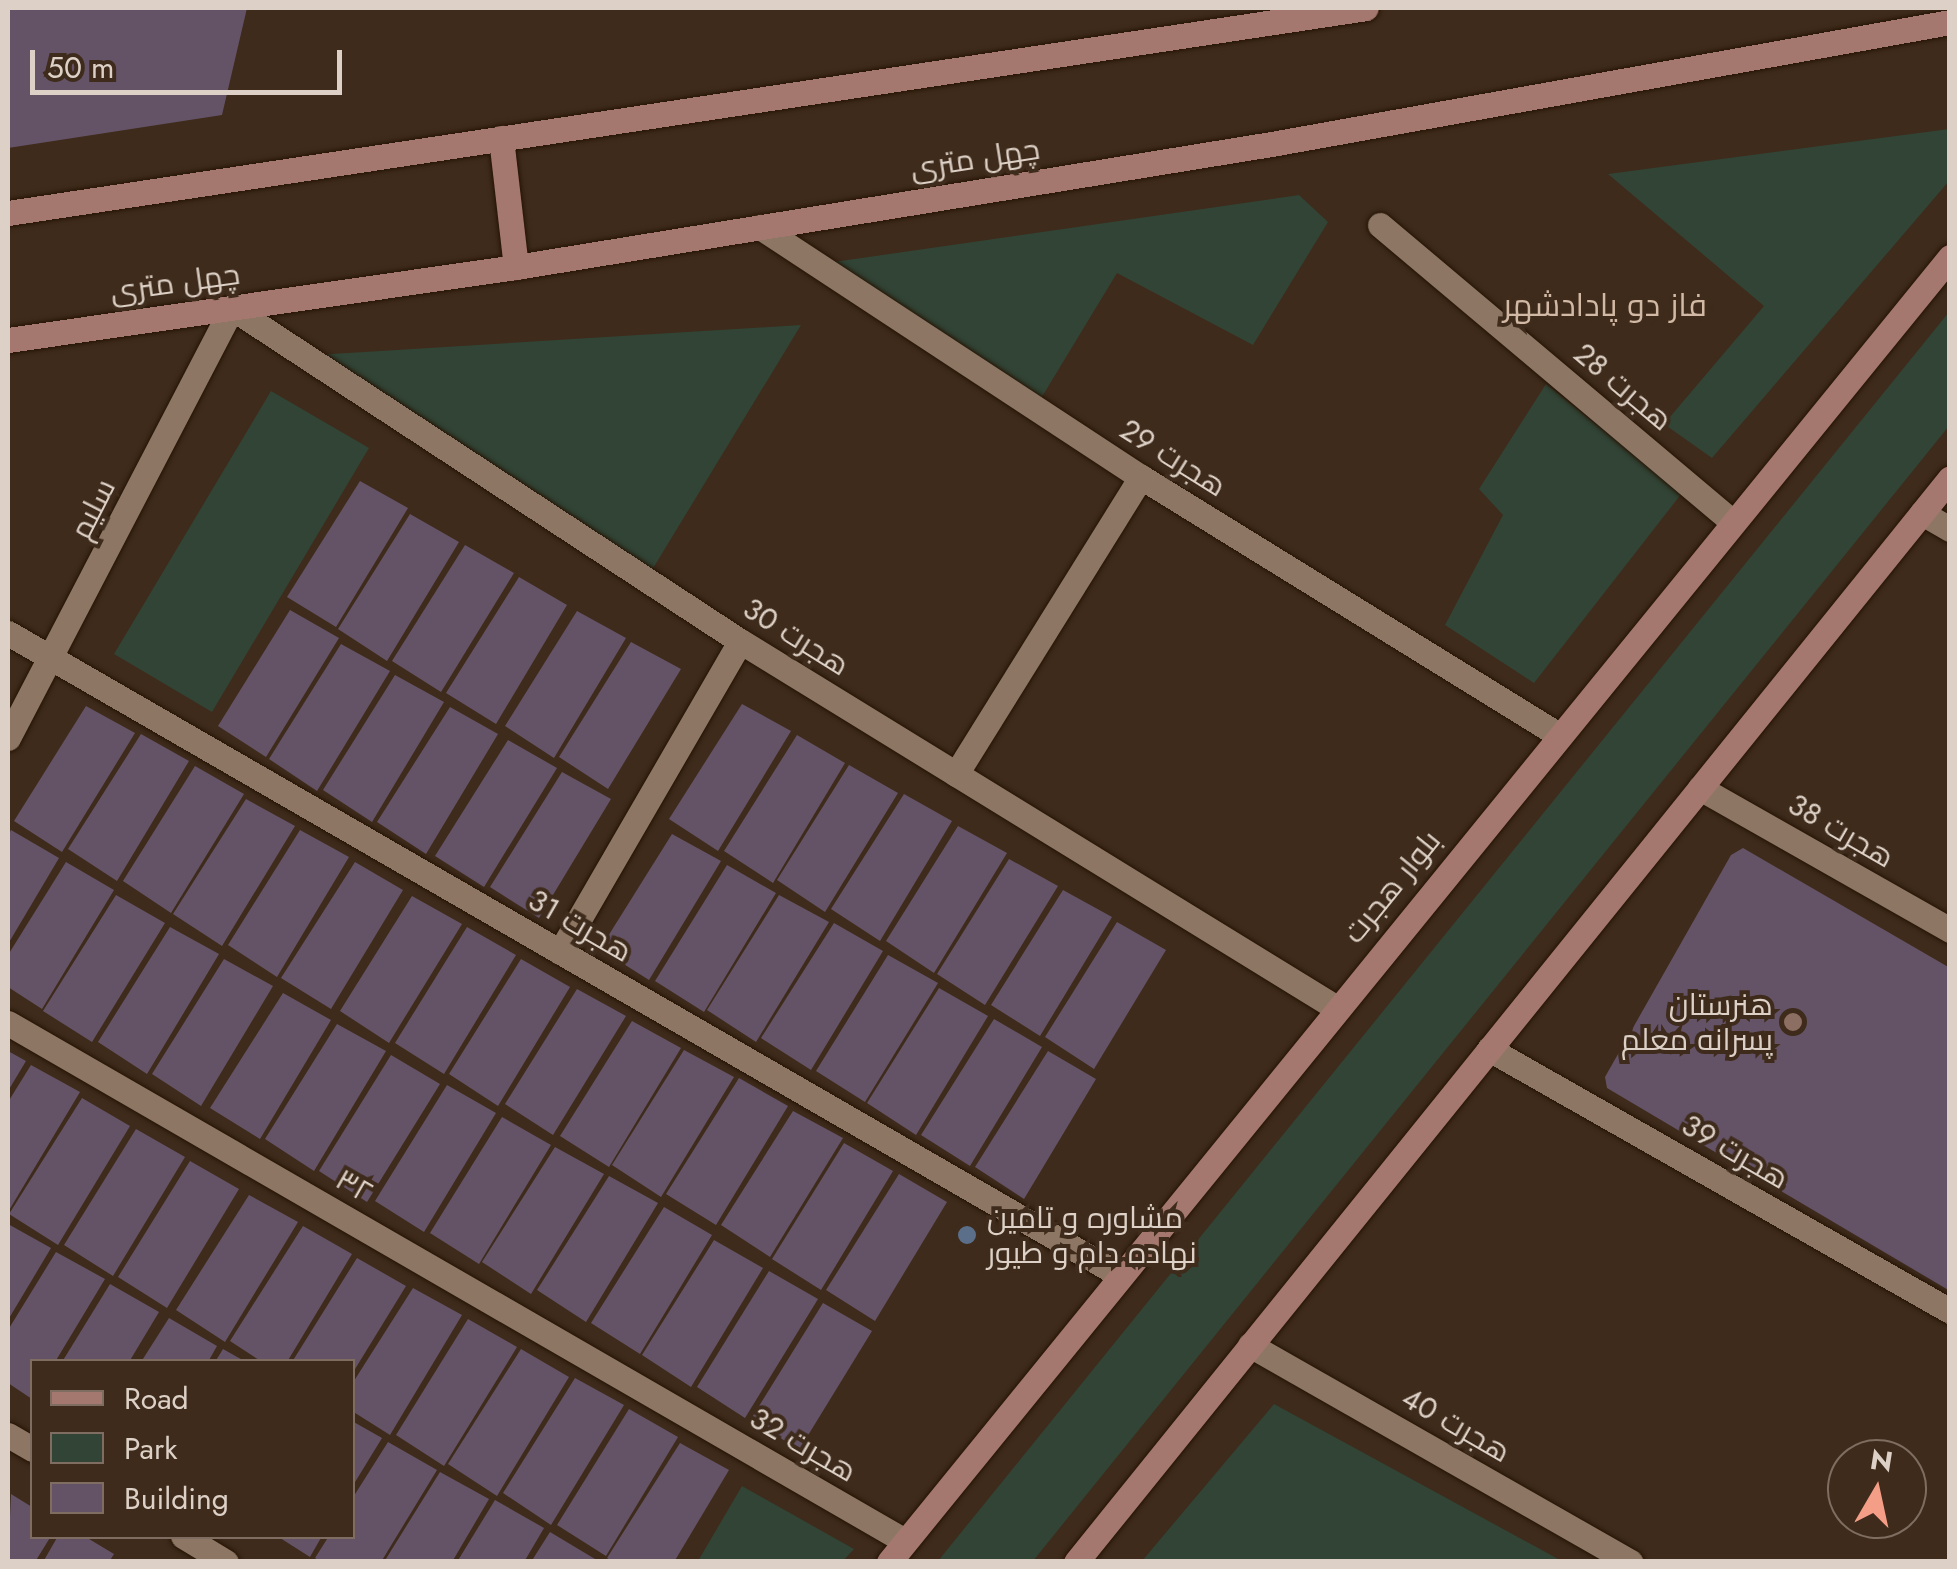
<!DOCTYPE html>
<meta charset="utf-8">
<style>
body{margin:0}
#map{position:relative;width:1957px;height:1569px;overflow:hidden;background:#3e2b1b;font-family:Jost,Cairo,sans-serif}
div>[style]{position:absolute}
.green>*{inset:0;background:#314435}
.building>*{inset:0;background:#645367}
.roads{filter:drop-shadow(0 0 2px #251304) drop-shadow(0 0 2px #251304)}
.street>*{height:25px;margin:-12.5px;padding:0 12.5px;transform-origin:12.5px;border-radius:12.5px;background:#8d7764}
.secondary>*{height:25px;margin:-12.5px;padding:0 12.5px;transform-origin:12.5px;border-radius:12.5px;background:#a4786e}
.dots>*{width:28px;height:28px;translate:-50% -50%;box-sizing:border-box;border:5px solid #3e2b1b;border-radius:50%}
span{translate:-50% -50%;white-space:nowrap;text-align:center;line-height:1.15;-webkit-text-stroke:8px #3e2b1b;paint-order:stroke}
.street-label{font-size:30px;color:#ddd1c7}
.poi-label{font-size:30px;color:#ddd1c7}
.right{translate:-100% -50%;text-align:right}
.left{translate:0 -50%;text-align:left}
.neighbourhood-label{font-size:32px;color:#d2b9a5}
.frame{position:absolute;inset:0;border:10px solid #ddd1c7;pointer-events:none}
.legend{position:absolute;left:30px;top:1359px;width:325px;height:180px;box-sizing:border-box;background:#3e2b1b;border:2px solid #7e6d60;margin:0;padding:12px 18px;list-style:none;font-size:30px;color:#ddd1c7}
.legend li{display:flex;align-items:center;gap:20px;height:50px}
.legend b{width:50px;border:2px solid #7e6d60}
.north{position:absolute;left:1827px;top:1439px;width:100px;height:100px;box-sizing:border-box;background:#3e2b1b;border:2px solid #7e6d60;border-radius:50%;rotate:9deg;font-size:28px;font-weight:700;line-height:40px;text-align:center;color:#ddd1c7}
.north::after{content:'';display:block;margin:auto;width:35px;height:45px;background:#f49e88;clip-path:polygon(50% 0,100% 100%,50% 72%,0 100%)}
.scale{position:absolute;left:30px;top:50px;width:312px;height:45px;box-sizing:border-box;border:5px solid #ddd1c7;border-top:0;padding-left:12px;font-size:30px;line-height:35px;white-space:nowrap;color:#ddd1c7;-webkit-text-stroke:8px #3e2b1b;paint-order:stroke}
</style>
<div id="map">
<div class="green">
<div style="clip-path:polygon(1949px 129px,1949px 181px,1712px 458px,1664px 424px,1764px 306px,1608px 174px)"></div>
<div style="clip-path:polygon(1299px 195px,1328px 222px,1253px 345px,1117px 273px,1037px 405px,799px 267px)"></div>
<div style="clip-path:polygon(1949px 312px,1949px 426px,1033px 1561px,938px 1561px)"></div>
<div style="clip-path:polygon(801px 325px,652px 570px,315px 355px)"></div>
<div style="clip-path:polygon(1546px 384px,1682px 493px,1534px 683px,1445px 625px,1503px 515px,1479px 489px)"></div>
<div style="clip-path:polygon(271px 391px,369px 448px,212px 712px,114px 654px)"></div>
<div style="clip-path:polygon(1274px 1404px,1560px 1560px,1142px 1561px)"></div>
<div style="clip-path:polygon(742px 1486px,854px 1549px,843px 1561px,698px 1561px)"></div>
</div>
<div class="building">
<div style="clip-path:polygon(8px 8px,247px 8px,222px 115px,8px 148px)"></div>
<div style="clip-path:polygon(360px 481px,408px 508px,336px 627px,287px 597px)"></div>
<div style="clip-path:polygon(410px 514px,459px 542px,387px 661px,338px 629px)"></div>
<div style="clip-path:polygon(465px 545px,514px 573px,441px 692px,392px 661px)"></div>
<div style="clip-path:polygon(519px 577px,567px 605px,496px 724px,446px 693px)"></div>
<div style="clip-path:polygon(290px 610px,339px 638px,266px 757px,218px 726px)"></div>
<div style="clip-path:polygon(577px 611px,626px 638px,554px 758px,505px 726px)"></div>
<div style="clip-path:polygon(631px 642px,681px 669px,608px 789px,559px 757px)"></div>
<div style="clip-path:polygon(341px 644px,390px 671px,317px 791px,269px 759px)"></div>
<div style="clip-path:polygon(395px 675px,444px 702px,372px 822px,323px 790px)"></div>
<div style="clip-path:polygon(742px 704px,791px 731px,718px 851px,669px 819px)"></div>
<div style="clip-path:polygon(86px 706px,135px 733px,62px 852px,14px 821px)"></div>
<div style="clip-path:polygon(450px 707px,498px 734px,426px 854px,377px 822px)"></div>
<div style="clip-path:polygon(141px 734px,189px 761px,117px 881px,68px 849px)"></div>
<div style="clip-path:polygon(797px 735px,845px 763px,773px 883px,724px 851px)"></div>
<div style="clip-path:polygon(508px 740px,557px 768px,484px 887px,435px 856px)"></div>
<div style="clip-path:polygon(849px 765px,898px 793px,825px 912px,777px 880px)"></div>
<div style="clip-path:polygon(195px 766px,244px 794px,171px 913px,123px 881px)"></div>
<div style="clip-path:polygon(562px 772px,611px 799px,539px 918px,490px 887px)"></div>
<div style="clip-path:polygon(904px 794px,952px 821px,880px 941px,831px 909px)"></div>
<div style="clip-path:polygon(246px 799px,295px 826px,222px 946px,173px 914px)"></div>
<div style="clip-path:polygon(958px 826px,1007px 853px,934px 973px,886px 941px)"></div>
<div style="clip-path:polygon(11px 830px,59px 858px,8px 944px,8px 836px)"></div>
<div style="clip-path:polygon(300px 830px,349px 857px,277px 977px,228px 945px)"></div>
<div style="clip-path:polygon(672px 834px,721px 861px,649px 980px,600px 949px)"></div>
<div style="clip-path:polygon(1743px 848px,1950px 968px,1950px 1291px,1607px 1088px,1605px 1077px,1731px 855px)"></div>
<div style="clip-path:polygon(1009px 859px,1058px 886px,985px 1005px,937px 974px)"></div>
<div style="clip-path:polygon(66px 862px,114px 890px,42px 1009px,8px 987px,8px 955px)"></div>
<div style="clip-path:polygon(355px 862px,403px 890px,331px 1009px,281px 978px)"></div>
<div style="clip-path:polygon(727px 865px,776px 893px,704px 1012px,655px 981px)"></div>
<div style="clip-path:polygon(1063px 890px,1112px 917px,1040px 1036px,991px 1005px)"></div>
<div style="clip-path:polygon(116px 895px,165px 923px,92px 1042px,43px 1011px)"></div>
<div style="clip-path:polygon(779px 895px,829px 922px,756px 1042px,707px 1010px)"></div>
<div style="clip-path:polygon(412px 896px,462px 924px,389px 1043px,340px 1011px)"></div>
<div style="clip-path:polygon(1117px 922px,1166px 950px,1094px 1069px,1045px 1037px)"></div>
<div style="clip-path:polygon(834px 923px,883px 951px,811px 1070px,761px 1038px)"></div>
<div style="clip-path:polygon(170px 927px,219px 954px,147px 1074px,98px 1042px)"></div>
<div style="clip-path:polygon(467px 927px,516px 955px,444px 1074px,395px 1043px)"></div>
<div style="clip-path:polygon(888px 955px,938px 983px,865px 1102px,816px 1071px)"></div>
<div style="clip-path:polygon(224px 959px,273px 986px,201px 1106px,152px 1074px)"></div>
<div style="clip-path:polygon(521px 959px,570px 987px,498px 1106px,449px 1074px)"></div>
<div style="clip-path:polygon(939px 988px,988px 1016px,916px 1135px,867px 1103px)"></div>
<div style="clip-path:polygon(577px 989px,626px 1016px,553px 1135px,505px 1104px)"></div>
<div style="clip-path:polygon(283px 993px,331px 1020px,260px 1139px,210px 1108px)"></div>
<div style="clip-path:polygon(994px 1019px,1042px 1047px,970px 1166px,921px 1135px)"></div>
<div style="clip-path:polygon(632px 1021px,681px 1048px,609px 1167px,560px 1136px)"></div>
<div style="clip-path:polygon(337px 1024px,386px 1051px,314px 1171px,265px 1139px)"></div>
<div style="clip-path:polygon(684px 1050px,734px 1077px,661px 1197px,612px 1165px)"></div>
<div style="clip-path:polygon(8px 1051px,26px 1061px,8px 1091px)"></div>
<div style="clip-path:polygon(1048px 1051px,1096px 1079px,1024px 1199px,975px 1167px)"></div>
<div style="clip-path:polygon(391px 1055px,440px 1084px,367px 1202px,319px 1171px)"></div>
<div style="clip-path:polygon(31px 1065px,80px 1092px,8px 1212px,8px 1102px)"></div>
<div style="clip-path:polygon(739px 1078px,788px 1106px,716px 1225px,666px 1194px)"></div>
<div style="clip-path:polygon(447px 1085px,496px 1113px,424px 1232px,375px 1201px)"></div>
<div style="clip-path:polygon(82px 1098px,130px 1126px,58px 1245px,9px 1214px)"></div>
<div style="clip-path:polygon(793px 1111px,843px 1138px,770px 1257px,721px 1225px)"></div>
<div style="clip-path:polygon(502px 1117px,551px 1145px,479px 1264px,430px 1233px)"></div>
<div style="clip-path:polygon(136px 1129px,185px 1157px,113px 1276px,64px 1245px)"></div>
<div style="clip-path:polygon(844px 1143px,893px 1171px,821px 1290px,772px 1259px)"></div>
<div style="clip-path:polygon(555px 1147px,604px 1174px,531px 1294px,482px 1262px)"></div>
<div style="clip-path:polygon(190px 1161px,239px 1189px,167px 1308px,118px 1277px)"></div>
<div style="clip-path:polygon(899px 1174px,947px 1202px,875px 1321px,826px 1290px)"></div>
<div style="clip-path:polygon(609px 1176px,658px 1203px,586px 1322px,537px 1290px)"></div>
<div style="clip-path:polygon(249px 1195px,298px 1222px,225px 1342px,176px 1310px)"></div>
<div style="clip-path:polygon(664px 1207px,712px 1235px,640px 1354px,591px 1323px)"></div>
<div style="clip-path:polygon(8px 1224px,51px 1248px,8px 1320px)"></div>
<div style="clip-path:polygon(303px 1226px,352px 1254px,287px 1362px,262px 1362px,230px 1341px)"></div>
<div style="clip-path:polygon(714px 1240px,763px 1268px,691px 1387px,642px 1355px)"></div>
<div style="clip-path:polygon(56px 1252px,105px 1279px,55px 1362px,32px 1362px,32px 1399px,8px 1383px,8px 1330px)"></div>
<div style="clip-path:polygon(357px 1258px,406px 1286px,352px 1374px,352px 1362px,292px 1362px)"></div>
<div style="clip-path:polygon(769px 1271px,818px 1299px,745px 1418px,697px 1387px)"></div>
<div style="clip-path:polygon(110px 1284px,159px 1312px,129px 1362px,62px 1362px)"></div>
<div style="clip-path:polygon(413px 1288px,462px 1315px,390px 1435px,352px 1411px,352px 1384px)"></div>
<div style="clip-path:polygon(823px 1303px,872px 1331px,799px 1450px,751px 1419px)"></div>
<div style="clip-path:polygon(169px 1318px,217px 1346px,208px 1362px,141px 1362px)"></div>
<div style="clip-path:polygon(468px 1319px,517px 1347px,444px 1466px,396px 1435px)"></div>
<div style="clip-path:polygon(223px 1349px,246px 1362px,215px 1362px)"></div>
<div style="clip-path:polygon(521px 1349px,569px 1377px,497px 1496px,448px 1464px)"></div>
<div style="clip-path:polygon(575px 1378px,624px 1405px,551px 1525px,503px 1493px)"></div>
<div style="clip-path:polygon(629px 1409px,678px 1437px,606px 1556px,557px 1525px)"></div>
<div style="clip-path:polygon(352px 1421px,382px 1438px,352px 1487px)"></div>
<div style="clip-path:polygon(388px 1442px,437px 1470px,381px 1562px,321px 1562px,315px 1558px,329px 1536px,352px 1536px,352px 1499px)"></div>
<div style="clip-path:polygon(680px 1443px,729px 1470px,674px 1562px,613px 1562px,607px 1558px)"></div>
<div style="clip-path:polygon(440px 1472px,489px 1499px,452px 1562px,384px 1562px)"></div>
<div style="clip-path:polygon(11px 1494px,32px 1507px,32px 1536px,51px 1536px,35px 1562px,8px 1562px)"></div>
<div style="clip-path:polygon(495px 1500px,544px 1528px,524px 1562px,457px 1562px)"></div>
<div style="clip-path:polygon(550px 1532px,600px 1562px,531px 1562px)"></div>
<div style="clip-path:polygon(58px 1536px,84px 1536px,114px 1554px,109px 1562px,43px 1562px)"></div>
<div style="clip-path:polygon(277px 1536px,322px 1536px,310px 1557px)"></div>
</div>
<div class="roads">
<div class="street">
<div style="left:1380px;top:225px;width:461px;rotate:40.1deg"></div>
<div style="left:760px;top:227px;width:456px;rotate:33.3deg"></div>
<div style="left:1141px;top:477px;width:489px;rotate:31.7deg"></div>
<div style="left:1922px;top:513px;width:32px;rotate:30deg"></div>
<div style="left:8px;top:633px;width:1284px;rotate:30deg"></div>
<div style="left:8px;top:738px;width:485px;rotate:-62.5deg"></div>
<div style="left:232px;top:308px;width:607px;rotate:33.25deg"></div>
<div style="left:740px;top:641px;width:699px;rotate:31.6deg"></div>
<div style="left:956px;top:774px;width:350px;rotate:-58.1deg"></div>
<div style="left:1700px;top:788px;width:288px;rotate:29.6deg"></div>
<div style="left:560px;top:952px;width:359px;rotate:-59.9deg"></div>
<div style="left:8px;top:1023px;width:1036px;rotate:30.01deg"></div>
<div style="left:1489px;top:1049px;width:530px;rotate:29.61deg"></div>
<div style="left:1250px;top:1345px;width:438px;rotate:29.7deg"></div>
<div style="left:8px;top:1435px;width:28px;rotate:30deg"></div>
<div style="left:183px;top:1536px;width:50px;rotate:31.2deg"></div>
</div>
<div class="secondary">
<div style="left:501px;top:138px;width:130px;rotate:83.4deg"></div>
<div style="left:8px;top:213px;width:1373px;rotate:-8.58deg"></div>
<div style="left:8px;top:340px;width:513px;rotate:-8.18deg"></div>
<div style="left:516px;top:267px;width:771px;rotate:-9.25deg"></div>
<div style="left:1277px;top:143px;width:684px;rotate:-10.19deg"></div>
<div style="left:889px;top:1562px;width:1682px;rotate:-50.89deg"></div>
<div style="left:1076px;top:1562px;width:1392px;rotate:-51.12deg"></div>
</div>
</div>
<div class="dots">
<div style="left:1793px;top:1022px;background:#8d6e63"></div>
<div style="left:967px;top:1235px;background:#5c6f8a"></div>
</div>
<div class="street-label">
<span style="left:975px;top:159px;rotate:-9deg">چهل متری</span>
<span style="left:175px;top:283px;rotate:-8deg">چهل متری</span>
<span style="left:1623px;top:387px;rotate:40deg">هجرت 28</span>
<span style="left:1173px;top:458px;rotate:32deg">هجرت 29</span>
<span style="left:93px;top:509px;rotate:-63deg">سلیم</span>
<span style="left:796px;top:637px;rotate:32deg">هجرت 30</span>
<span style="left:1841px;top:831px;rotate:30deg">هجرت 38</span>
<span style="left:1392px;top:887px;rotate:-51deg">بلوار هجرت</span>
<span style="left:580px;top:926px;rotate:30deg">هجرت 31</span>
<span style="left:1735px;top:1152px;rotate:30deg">هجرت 39</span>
<span style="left:354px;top:1186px;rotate:30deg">۳۲</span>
<span style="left:1456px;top:1425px;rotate:30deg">هجرت 40</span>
<span style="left:803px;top:1445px;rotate:30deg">هجرت 32</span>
</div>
<div class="poi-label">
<span class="right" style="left:1773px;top:1022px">هنرستان<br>پسرانه معلم</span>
<span class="left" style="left:987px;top:1235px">مشاوره و تامین<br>نهاده دام و طیور</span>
</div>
<div class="neighbourhood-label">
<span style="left:1605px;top:305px">فاز دو پادادشهر</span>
</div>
<div class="frame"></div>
<ul class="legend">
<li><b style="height:12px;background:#a4786e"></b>Road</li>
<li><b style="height:28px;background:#314435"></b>Park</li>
<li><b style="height:28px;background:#645367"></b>Building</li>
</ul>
<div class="north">N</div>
<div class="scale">50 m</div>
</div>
